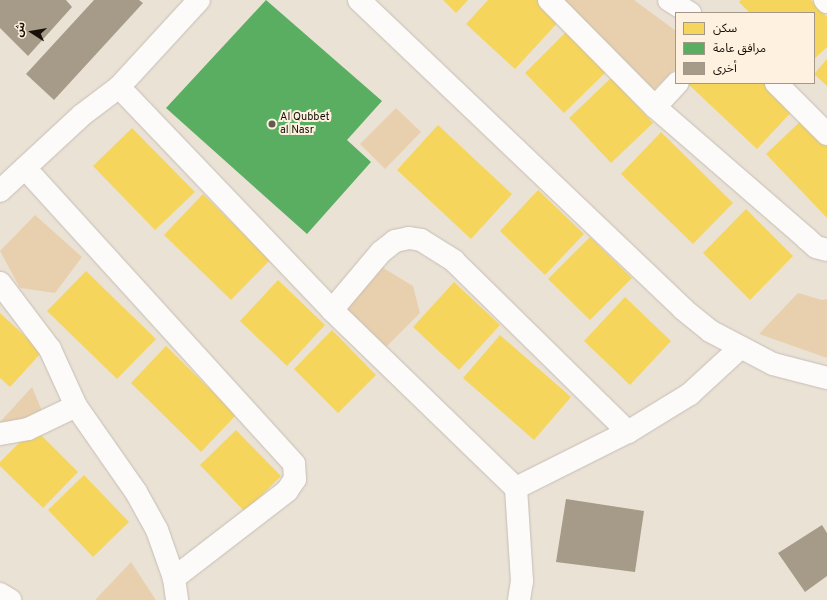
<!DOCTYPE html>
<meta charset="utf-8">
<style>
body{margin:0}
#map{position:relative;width:827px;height:600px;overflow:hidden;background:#ebe2d6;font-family:Overpass,"Noto Sans Arabic",sans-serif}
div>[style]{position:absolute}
.green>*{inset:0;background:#e8d0ae}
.homes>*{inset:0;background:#f6d55c}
.public>*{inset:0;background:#5aae61}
.building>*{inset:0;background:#a69a89}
.roads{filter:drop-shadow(0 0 1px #c5beb4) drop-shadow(0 0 1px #c5beb4)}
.street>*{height:22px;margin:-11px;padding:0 11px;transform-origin:11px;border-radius:11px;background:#fcfbf9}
.secondary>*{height:22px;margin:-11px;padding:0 11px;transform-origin:11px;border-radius:11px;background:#fcfbf9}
.dots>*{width:11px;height:11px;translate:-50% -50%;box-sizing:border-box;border:2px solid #fef1df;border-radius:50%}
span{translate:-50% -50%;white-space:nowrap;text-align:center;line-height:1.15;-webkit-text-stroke:4px #fef1df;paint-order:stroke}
.poi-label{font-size:11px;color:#171109}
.left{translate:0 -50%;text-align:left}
.legend{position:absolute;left:675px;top:12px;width:140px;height:72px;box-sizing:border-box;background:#fef1df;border:1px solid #a29789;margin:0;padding:5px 7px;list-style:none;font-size:12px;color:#171109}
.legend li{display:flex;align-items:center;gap:8px;height:20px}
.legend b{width:20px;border:1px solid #a29789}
.north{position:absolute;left:12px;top:12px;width:40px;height:40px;-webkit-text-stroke:3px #fef1df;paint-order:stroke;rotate:282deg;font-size:11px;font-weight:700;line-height:16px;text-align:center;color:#171109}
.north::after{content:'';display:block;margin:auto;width:14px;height:18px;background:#171109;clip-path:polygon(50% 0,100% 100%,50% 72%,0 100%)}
</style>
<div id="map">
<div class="green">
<div style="clip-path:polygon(555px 0,634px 0,676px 31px,676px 68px,650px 94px)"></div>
<div style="clip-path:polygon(396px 108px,421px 132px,385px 169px,360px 144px)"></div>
<div style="clip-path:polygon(35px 215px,82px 257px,55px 293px,20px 288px,0 251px)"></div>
<div style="clip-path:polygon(380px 266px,413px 286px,420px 313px,381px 352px,339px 309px)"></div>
<div style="clip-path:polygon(798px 293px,822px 300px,827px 299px,827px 358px,759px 334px)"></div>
<div style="clip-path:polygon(32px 387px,42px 411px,10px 425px,0 422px)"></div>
<div style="clip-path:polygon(131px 562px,156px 600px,95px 600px)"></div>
</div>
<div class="homes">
<div style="clip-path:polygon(443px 0,468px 0,456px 13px)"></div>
<div style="clip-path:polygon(488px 0,540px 0,561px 19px,515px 69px,466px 24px)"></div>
<div style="clip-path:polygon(741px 0,811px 0,827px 17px,827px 47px,814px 59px,814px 13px,750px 13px,739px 2px)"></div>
<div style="clip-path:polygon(568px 30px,607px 71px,564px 113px,525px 73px)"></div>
<div style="clip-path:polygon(827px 59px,827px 86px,814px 74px)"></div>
<div style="clip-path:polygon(611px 78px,653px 123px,611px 163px,569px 118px)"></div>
<div style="clip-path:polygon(687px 83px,770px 83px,796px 107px,757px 149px)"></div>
<div style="clip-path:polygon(805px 117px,827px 140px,827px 218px,766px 154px)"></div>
<div style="clip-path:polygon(438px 125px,512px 194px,471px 239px,397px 170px)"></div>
<div style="clip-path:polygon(132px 128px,195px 192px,155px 230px,93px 166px)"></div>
<div style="clip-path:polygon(661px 132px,733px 203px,693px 244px,621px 174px)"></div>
<div style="clip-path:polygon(538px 190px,584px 234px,545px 275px,500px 231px)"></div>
<div style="clip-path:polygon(203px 194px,270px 260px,231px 300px,164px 235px)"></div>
<div style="clip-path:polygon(746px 209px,793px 256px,750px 300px,703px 253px)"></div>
<div style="clip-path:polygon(590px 237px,632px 278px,590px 320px,548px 279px)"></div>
<div style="clip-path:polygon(86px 271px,156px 339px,117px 379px,47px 311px)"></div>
<div style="clip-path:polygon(278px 280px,325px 325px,287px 366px,240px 321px)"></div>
<div style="clip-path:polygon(454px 282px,500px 325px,459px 370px,413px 327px)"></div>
<div style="clip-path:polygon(625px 297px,671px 341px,630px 385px,584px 341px)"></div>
<div style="clip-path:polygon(0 313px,42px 352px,10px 387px,0 378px)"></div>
<div style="clip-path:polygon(332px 330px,376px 375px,338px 413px,294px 369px)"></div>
<div style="clip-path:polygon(500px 335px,571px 397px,534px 440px,463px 378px)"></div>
<div style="clip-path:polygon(166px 346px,236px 415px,201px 452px,131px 383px)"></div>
<div style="clip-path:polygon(34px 428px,78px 472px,43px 508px,0 466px,0 462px)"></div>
<div style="clip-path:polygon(236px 430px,281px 476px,245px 512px,200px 465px)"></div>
<div style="clip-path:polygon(84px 475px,129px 522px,93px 557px,48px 510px)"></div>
</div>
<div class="public">
<div style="clip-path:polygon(266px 0,382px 101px,347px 140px,371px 162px,307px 234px,166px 108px)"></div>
</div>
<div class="building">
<div style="clip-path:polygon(0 0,66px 0,72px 7px,28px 56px,0 28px)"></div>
<div style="clip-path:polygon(94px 0,139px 0,143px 3px,54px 100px,26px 74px)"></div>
<div style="clip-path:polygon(566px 499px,644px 511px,635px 572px,556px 562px)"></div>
<div style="clip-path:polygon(822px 525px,827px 533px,827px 576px,805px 592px,778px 553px)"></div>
</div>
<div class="roads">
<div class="street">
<div style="left:359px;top:0;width:448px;rotate:43.6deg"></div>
<div style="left:683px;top:309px;width:35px;rotate:39deg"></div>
<div style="left:710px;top:331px;width:71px;rotate:27.6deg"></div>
<div style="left:773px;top:364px;width:56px;rotate:14.5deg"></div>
<div style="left:549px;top:0;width:151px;rotate:45.3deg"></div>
<div style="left:655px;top:107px;width:200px;rotate:40.9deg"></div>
<div style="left:806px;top:238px;width:13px;rotate:42deg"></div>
<div style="left:816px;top:247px;width:11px;rotate:15deg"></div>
<div style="left:669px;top:0;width:25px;rotate:32deg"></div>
<div style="left:825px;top:0;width:3px;rotate:45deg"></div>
<div style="left:776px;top:83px;width:72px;rotate:45deg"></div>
<div style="left:119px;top:87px;width:308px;rotate:46.3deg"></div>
<div style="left:332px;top:310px;width:256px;rotate:44.1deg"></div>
<div style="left:655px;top:107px;width:33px;rotate:-47deg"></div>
<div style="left:25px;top:168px;width:400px;rotate:47.7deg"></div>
<div style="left:294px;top:464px;width:15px;rotate:86deg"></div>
<div style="left:295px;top:479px;width:14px;rotate:124deg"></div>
<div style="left:287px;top:491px;width:143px;rotate:142.4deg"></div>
<div style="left:0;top:191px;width:112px;rotate:-42.8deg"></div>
<div style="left:82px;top:115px;width:46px;rotate:-37.1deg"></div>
<div style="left:119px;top:87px;width:118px;rotate:-47.4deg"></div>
<div style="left:0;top:283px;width:83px;rotate:52.9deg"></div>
<div style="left:50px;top:349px;width:63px;rotate:65.5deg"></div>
<div style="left:76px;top:406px;width:105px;rotate:55.1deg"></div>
<div style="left:136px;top:492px;width:43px;rotate:61.1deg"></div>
<div style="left:157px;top:530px;width:51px;rotate:70.5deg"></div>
<div style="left:174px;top:578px;width:22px;rotate:82deg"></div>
<div style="left:332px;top:310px;width:76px;rotate:-49.8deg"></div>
<div style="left:381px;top:252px;width:18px;rotate:-38deg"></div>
<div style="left:395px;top:241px;width:14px;rotate:-12deg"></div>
<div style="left:409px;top:238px;width:12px;rotate:9deg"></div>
<div style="left:421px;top:240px;width:39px;rotate:32deg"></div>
<div style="left:454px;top:261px;width:244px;rotate:44.5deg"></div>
<div style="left:0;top:434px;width:28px;rotate:-10deg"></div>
<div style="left:28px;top:429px;width:53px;rotate:-25.6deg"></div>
<div style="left:519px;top:600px;width:19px;rotate:-81deg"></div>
<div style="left:522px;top:581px;width:93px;rotate:-93.7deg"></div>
<div style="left:516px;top:488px;width:125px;rotate:-26.6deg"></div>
<div style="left:628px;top:432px;width:73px;rotate:-31.5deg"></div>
<div style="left:690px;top:394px;width:67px;rotate:-42.6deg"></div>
</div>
<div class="secondary">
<div style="left:0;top:594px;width:12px;rotate:31deg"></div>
</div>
</div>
<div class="dots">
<div style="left:272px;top:124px;background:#615a51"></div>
</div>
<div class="poi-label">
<span class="left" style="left:280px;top:124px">Al Qubbet<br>al Nasr</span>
</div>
<ul class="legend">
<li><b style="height:11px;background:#f6d55c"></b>سكن</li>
<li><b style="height:11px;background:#5aae61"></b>مرافق عامة</li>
<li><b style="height:11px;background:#a69a89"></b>أخرى</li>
</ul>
<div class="north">ش</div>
</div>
